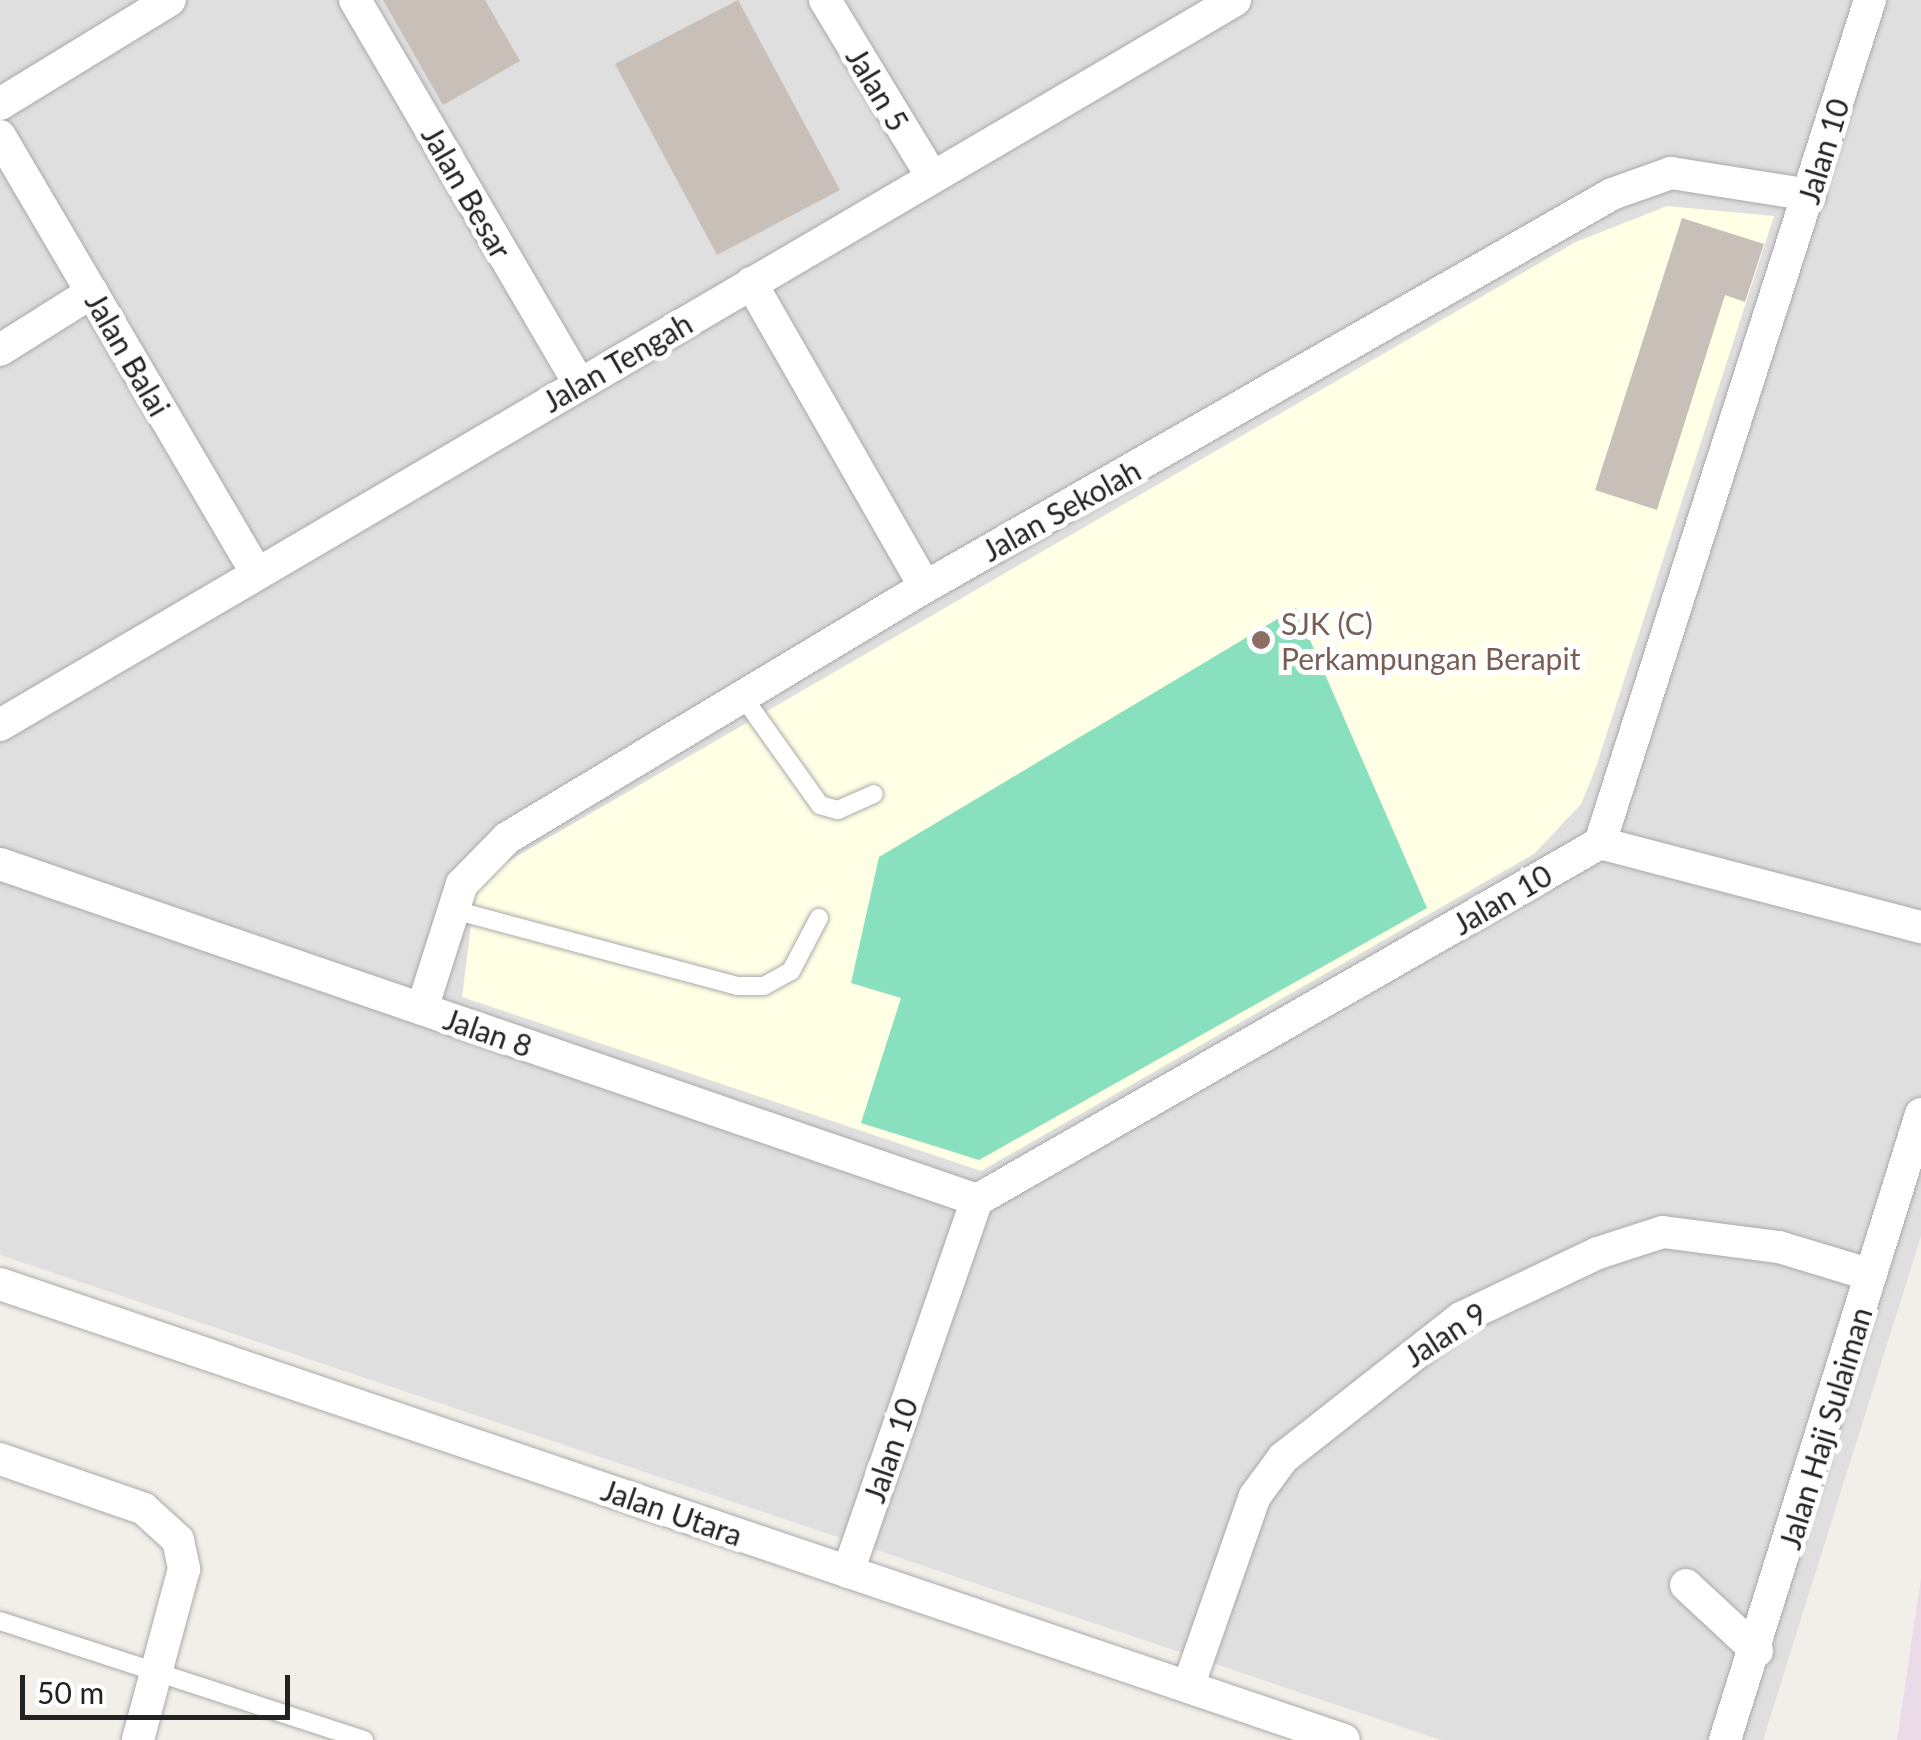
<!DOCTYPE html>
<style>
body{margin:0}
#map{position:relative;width:1921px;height:1740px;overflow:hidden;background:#f2efe9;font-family:Lato,sans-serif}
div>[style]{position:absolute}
.residential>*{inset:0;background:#e0dfdf}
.industrial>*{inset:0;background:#ebdbe8}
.education>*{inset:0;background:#ffffe5}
.pitch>*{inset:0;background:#88e0be}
.building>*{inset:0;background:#c7bfb8}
.roads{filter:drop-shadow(0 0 2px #a9a9a9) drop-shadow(0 0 2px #a9a9a9)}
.lane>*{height:18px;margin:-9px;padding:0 9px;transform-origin:9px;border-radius:9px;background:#fff}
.street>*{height:32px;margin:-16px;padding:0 16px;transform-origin:16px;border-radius:16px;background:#fff}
.dots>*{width:28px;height:28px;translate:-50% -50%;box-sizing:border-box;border:5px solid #fff;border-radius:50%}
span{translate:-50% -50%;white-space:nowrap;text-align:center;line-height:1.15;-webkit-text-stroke:10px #fff;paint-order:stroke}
.street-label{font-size:30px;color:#222}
.education-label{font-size:30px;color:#785e54}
.left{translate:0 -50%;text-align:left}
.scale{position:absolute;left:20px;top:1675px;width:270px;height:45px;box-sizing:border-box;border:5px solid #222;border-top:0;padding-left:12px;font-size:30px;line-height:35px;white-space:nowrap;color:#222;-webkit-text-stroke:8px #fff;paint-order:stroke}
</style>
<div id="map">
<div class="residential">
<div style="clip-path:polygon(0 0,1921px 0,1921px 1236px,1763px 1740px,1441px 1740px,0 1255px)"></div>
</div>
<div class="industrial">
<div style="clip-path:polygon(1921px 1578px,1921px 1740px,1897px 1740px)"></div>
</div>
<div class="education">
<div style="clip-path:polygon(1667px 206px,1774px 216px,1595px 770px,1581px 804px,1534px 854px,981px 1171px,462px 997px,475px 894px,500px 866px,1576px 242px)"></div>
</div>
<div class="pitch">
<div style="clip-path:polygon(1296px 608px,1427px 908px,979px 1160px,861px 1123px,901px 998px,851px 983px,879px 857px)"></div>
</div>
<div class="building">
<div style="clip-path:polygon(383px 0,485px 0,520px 61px,443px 105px)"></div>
<div style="clip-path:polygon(738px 0,840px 190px,717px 255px,615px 64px)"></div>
<div style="clip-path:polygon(1682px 218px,1764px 244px,1745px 302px,1725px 295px,1657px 510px,1595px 490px)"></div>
</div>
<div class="roads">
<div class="lane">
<div style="left:743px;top:697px;width:133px;rotate:54.5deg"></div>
<div style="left:820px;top:805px;width:19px;rotate:16deg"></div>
<div style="left:838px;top:810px;width:39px;rotate:-24deg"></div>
<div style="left:454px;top:910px;width:294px;rotate:15deg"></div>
<div style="left:738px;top:986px;width:26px"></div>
<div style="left:764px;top:986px;width:31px;rotate:-29deg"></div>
<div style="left:791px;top:971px;width:60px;rotate:-62.2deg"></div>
<div style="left:0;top:1621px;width:383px;rotate:18.1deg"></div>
</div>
<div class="street">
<div style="left:355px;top:0;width:445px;rotate:59.7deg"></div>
<div style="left:825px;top:0;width:207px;rotate:58.8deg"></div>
<div style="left:0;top:104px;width:199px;rotate:-31.5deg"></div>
<div style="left:0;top:136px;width:506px;rotate:59.58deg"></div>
<div style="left:751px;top:283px;width:350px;rotate:60.2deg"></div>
<div style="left:0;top:350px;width:109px;rotate:-32.2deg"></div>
<div style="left:0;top:725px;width:1432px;rotate:-30.41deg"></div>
<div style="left:1600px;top:843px;width:332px;rotate:14.7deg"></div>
<div style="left:0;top:864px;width:1033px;rotate:18.98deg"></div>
<div style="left:422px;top:1009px;width:131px;rotate:-72.3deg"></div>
<div style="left:462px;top:884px;width:64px;rotate:-45.6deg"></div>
<div style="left:507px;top:838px;width:488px;rotate:-31deg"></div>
<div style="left:925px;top:587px;width:791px;rotate:-29.77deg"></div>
<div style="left:1612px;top:194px;width:63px;rotate:-19.6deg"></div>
<div style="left:1671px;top:173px;width:141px;rotate:9deg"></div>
<div style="left:0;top:1284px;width:1419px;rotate:18.74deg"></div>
<div style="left:0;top:1459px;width:152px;rotate:19.1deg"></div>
<div style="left:144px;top:1509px;width:46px;rotate:42.4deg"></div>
<div style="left:178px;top:1540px;width:30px;rotate:78deg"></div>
<div style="left:184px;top:1569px;width:177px;rotate:105.1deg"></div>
<div style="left:848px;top:1572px;width:394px;rotate:-70.9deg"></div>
<div style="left:977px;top:1200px;width:718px;rotate:-29.81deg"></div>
<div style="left:1600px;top:843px;width:885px;rotate:-72.24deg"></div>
<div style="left:1686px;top:1585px;width:97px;rotate:42.9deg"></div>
<div style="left:1188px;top:1687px;width:202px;rotate:-70.7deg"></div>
<div style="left:1255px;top:1496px;width:47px;rotate:-53.6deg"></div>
<div style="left:1283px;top:1458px;width:226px;rotate:-38.2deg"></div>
<div style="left:1461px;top:1318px;width:152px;rotate:-25.4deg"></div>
<div style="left:1598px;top:1253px;width:68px;rotate:-17.9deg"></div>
<div style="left:1663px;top:1232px;width:117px;rotate:7.4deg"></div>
<div style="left:1779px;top:1247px;width:96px;rotate:16.9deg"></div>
<div style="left:1725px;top:1740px;width:656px;rotate:-72.61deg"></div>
</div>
</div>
<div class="dots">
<div style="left:1261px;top:640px;background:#8d6e63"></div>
</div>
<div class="street-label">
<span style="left:878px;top:89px;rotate:59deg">Jalan 5</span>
<span style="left:1823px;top:151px;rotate:-73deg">Jalan 10</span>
<span style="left:467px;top:192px;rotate:60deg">Jalan Besar</span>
<span style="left:128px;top:354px;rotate:60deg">Jalan Balai</span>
<span style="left:617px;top:362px;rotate:-30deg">Jalan Tengah</span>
<span style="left:1061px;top:510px;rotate:-29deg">Jalan Sekolah</span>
<span style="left:1502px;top:899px;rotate:-30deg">Jalan 10</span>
<span style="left:488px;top:1032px;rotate:19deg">Jalan 8</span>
<span style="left:1445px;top:1334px;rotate:-33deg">Jalan 9</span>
<span style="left:1825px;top:1428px;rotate:-73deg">Jalan Haji Sulaiman</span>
<span style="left:890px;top:1450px;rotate:-71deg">Jalan 10</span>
<span style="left:672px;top:1512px;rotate:19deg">Jalan Utara</span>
</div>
<div class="education-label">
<span class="left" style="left:1281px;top:640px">SJK (C)<br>Perkampungan Berapit</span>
</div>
<div class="scale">50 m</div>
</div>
